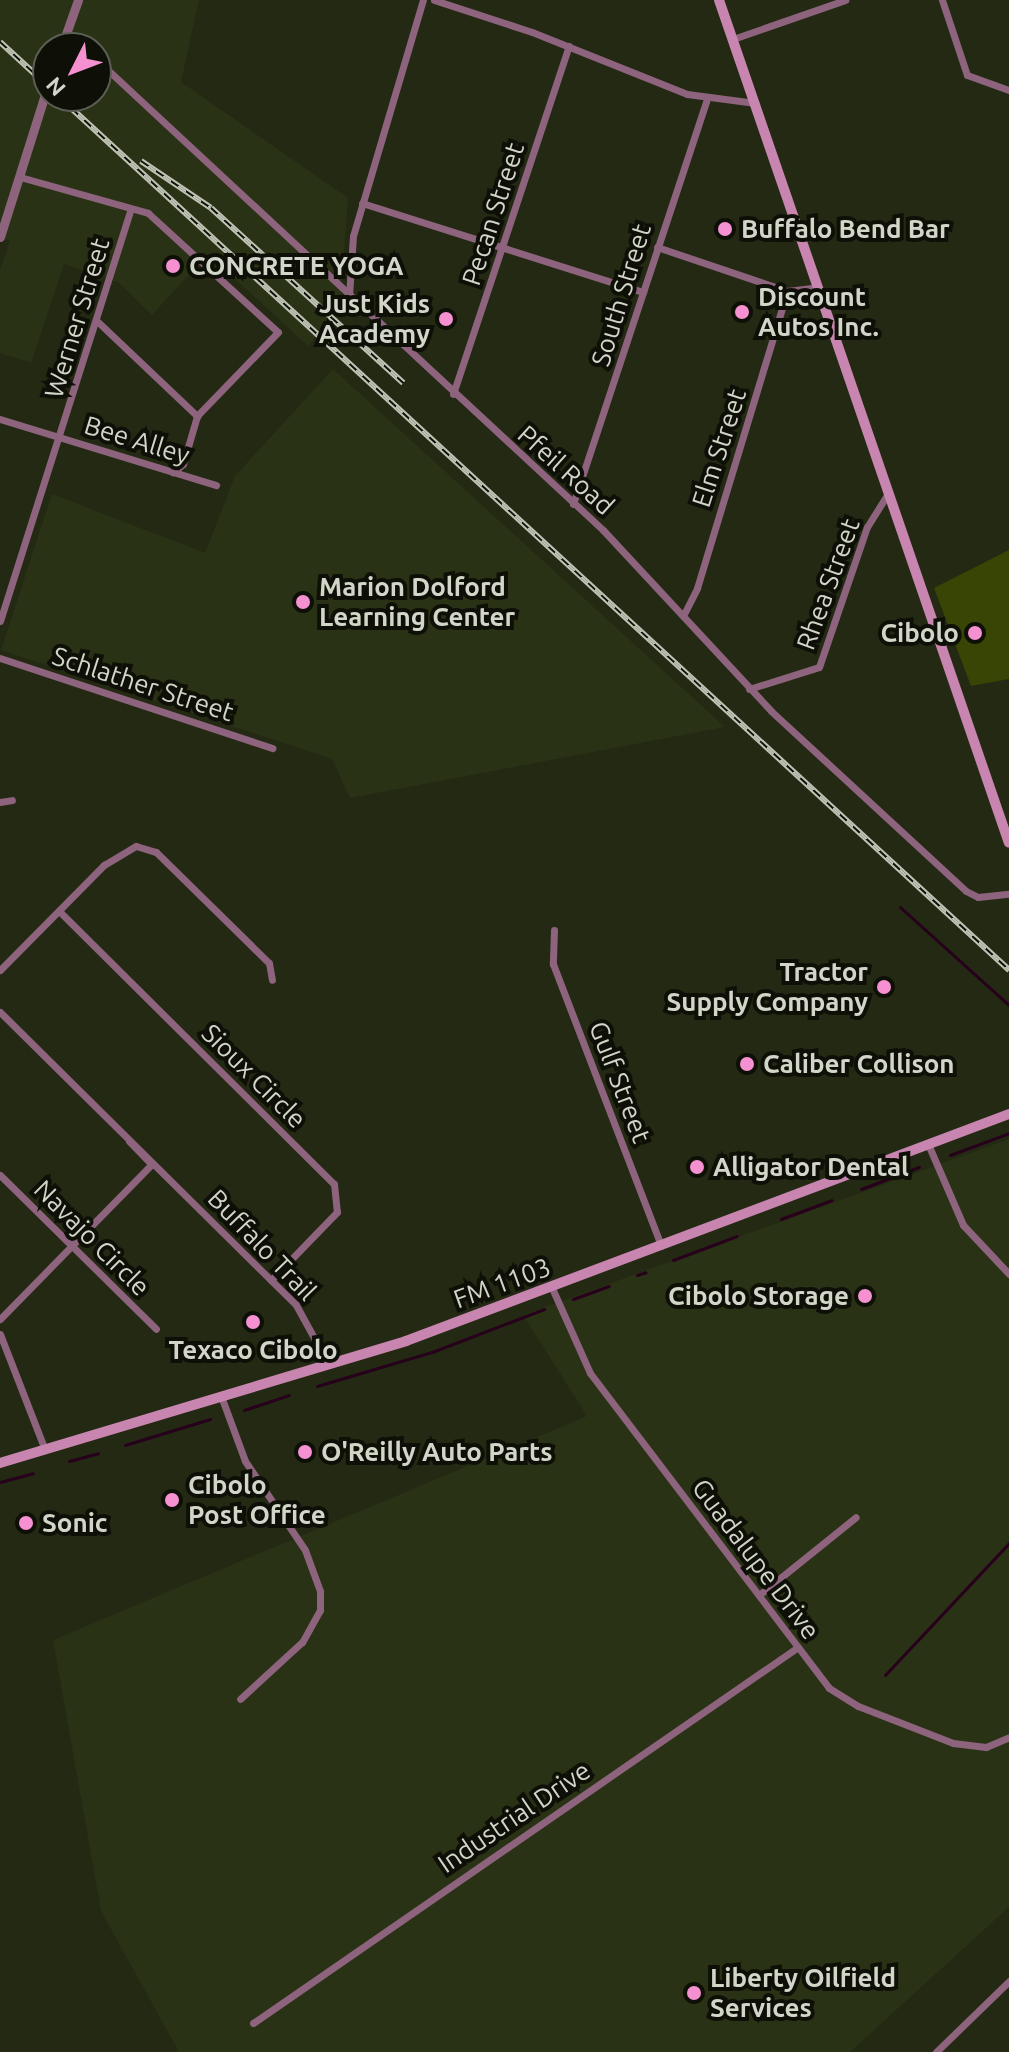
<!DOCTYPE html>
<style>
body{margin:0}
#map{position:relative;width:1009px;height:2052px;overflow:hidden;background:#232913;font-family:Ubuntu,sans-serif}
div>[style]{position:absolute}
.built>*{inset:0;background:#2a3215}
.green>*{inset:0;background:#384504}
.stream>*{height:3px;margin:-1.5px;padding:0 1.5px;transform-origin:1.5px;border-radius:1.5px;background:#27001b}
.minor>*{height:7px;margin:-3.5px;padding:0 3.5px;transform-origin:3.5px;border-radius:3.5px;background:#8d637d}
.tertiary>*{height:9px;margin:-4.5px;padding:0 4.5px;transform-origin:4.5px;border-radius:4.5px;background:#8d637d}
.secondary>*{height:10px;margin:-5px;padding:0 5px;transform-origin:5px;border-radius:5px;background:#c885af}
.rail>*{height:6px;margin-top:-3px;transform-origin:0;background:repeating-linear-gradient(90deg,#0e1007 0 9px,#c0c4b6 0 18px);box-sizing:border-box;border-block:2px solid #c0c4b6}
.dots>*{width:22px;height:22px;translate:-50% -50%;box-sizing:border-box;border:4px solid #0e1007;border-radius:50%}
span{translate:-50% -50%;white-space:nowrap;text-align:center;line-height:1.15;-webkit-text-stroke:8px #0e1007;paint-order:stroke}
.street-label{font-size:26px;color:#d2d6c9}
.poi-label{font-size:26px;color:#d2d6c9;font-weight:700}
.left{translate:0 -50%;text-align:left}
.right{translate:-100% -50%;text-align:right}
.north{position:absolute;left:32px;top:32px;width:80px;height:80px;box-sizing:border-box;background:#0e1007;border:2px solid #5c5f55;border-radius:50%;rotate:228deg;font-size:22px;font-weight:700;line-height:32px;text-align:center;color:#d2d6c9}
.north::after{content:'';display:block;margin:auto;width:28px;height:36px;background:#f590d1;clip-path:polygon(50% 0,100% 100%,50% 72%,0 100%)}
</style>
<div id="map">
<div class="built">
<div style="clip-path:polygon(evenodd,0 0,199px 0,181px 82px,348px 198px,340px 308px,308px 346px,208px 254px,152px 315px,118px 282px,64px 264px,31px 363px,0 353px,0 270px,10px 241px,0 237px,0 0,48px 48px,96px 48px,96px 96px,48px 96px,48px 48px)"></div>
<div style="clip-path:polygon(333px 369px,725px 727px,350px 798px,332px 759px,1px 650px,52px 494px,205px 553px,235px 476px)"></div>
<div style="clip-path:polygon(1009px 1139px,1009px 1907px,850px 2052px,179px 2052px,101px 1911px,53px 1640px,587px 1416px,523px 1315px)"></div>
</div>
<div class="green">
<div style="clip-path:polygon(1009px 550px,1009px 679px,971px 686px,934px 588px)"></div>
</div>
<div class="stream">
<div style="left:900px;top:907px;width:147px;rotate:42deg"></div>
<div style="left:950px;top:1155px;width:63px;rotate:-20.4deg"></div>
<div style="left:861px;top:1189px;width:62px;rotate:-20.8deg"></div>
<div style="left:781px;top:1219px;width:54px;rotate:-20.4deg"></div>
<div style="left:673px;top:1260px;width:68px;rotate:-20.6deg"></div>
<div style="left:637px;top:1275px;width:9px;rotate:-18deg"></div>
<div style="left:573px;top:1299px;width:38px;rotate:-20deg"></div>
<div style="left:317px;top:1386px;width:120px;rotate:-16.5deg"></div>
<div style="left:432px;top:1352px;width:120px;rotate:-21deg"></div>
<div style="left:244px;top:1410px;width:47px;rotate:-18.4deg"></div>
<div style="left:125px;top:1445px;width:89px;rotate:-17deg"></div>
<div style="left:69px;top:1461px;width:30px;rotate:-15deg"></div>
<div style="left:0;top:1482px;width:34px;rotate:-15deg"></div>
<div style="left:885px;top:1675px;width:181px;rotate:-46.8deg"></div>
</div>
<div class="minor">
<div style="left:434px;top:0;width:103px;rotate:18.1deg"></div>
<div style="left:532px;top:32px;width:167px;rotate:21.8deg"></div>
<div style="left:687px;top:94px;width:69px;rotate:7.5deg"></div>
<div style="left:942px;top:0;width:79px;rotate:71.6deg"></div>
<div style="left:967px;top:75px;width:45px;rotate:19.7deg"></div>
<div style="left:66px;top:36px;width:21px;rotate:35deg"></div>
<div style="left:733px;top:39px;width:119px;rotate:-19.2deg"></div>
<div style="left:96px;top:59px;width:692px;rotate:42.89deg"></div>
<div style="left:603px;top:530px;width:247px;rotate:47.1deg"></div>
<div style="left:771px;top:711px;width:265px;rotate:42.7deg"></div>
<div style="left:966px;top:891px;width:13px;rotate:27deg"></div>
<div style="left:978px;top:897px;width:31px;rotate:-6deg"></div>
<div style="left:20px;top:177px;width:133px;rotate:15.7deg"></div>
<div style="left:148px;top:213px;width:176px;rotate:42.5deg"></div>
<div style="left:278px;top:332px;width:117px;rotate:134deg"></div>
<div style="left:197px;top:416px;width:50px;rotate:106.3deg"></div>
<div style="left:183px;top:464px;width:13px;rotate:141deg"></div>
<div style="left:362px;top:203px;width:295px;rotate:17.6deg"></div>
<div style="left:657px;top:247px;width:137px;rotate:18.7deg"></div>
<div style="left:787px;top:291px;width:31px;rotate:-7deg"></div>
<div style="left:349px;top:296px;width:60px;rotate:-86.2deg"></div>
<div style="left:353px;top:236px;width:246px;rotate:-73.5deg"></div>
<div style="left:98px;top:322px;width:137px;rotate:43.5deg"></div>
<div style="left:453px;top:394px;width:367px;rotate:-71.6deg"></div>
<div style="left:0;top:419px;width:226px;rotate:17deg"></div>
<div style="left:573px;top:504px;width:427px;rotate:-71.7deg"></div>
<div style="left:684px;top:614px;width:29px;rotate:-63deg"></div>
<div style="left:697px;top:588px;width:310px;rotate:-73.1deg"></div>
<div style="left:0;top:621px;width:432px;rotate:-72.4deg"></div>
<div style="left:0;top:658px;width:287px;rotate:18.3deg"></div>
<div style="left:749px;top:689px;width:73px;rotate:-17.4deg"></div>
<div style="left:819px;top:667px;width:148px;rotate:-71.1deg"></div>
<div style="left:867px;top:527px;width:40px;rotate:-58deg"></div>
<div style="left:0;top:802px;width:12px;rotate:-9deg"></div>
<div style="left:59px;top:911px;width:387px;rotate:44.8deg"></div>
<div style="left:334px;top:1184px;width:28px;rotate:84deg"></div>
<div style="left:337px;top:1212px;width:95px;rotate:134.1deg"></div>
<div style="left:554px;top:930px;width:34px;rotate:92deg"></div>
<div style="left:553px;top:964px;width:302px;rotate:69deg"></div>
<div style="left:0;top:970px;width:148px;rotate:-45.3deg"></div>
<div style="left:104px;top:865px;width:37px;rotate:-31deg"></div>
<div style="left:136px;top:846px;width:21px;rotate:17deg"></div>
<div style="left:156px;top:852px;width:158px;rotate:44.5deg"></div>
<div style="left:269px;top:963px;width:17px;rotate:80deg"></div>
<div style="left:0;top:1012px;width:416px;rotate:44.7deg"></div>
<div style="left:296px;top:1305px;width:68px;rotate:61.2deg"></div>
<div style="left:129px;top:1141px;width:30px;rotate:46deg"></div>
<div style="left:928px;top:1144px;width:88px;rotate:66.6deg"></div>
<div style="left:963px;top:1225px;width:67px;rotate:46.8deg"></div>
<div style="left:0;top:1175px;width:219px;rotate:44.6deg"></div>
<div style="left:552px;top:1288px;width:93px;rotate:65.9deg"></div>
<div style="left:590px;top:1373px;width:395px;rotate:52.8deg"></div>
<div style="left:829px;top:1688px;width:34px;rotate:32deg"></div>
<div style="left:858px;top:1706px;width:102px;rotate:21.3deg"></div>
<div style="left:953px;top:1743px;width:33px;rotate:7deg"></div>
<div style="left:986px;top:1747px;width:25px;rotate:-23deg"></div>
<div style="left:0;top:1319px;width:217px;rotate:-45.6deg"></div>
<div style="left:0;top:1334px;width:124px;rotate:68.8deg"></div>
<div style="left:221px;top:1396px;width:69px;rotate:69.7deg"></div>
<div style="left:245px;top:1461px;width:107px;rotate:56deg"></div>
<div style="left:305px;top:1550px;width:44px;rotate:69.9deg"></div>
<div style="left:320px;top:1591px;width:19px;rotate:90deg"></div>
<div style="left:320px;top:1610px;width:37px;rotate:119deg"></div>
<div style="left:302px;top:1642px;width:84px;rotate:137.4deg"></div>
<div style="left:759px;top:1595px;width:124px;rotate:-38.8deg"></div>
<div style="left:253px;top:2023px;width:662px;rotate:-34.6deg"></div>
<div style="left:936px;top:2052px;width:102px;rotate:-44.2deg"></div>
</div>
<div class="tertiary">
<div style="left:61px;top:48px;width:51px;rotate:-70.5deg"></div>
<div style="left:0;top:237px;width:159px;rotate:-72.5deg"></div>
</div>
<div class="secondary">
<div style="left:719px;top:0;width:891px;rotate:71.02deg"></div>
<div style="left:0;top:1463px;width:424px;rotate:-16.7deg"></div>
<div style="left:406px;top:1341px;width:644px;rotate:-20.63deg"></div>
</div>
<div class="rail">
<div style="left:0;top:42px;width:65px;rotate:42.5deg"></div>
<div style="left:58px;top:96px;width:1292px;rotate:42.58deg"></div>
<div style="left:141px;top:161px;width:84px;rotate:33.9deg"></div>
<div style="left:211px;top:208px;width:260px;rotate:42.3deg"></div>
</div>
<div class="dots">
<div style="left:725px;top:229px;background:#f590d1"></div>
<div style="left:173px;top:266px;background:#f590d1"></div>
<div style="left:742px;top:312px;background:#f590d1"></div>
<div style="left:446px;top:319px;background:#f590d1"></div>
<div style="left:303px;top:602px;background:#f590d1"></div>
<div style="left:975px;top:633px;background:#f590d1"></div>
<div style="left:884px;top:987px;background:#f590d1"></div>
<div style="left:747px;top:1064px;background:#f590d1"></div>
<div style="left:697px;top:1167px;background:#f590d1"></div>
<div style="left:865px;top:1296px;background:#f590d1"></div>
<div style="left:253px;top:1322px;background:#f590d1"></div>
<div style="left:305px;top:1452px;background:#f590d1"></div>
<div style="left:172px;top:1500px;background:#f590d1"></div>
<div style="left:26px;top:1523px;background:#f590d1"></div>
<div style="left:694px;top:1993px;background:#f590d1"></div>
</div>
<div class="street-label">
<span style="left:493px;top:214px;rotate:-72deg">Pecan Street</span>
<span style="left:621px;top:295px;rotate:-73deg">South Street</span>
<span style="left:77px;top:318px;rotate:-73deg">Werner Street</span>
<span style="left:137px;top:440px;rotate:17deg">Bee Alley</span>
<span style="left:719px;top:448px;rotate:-72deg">Elm Street</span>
<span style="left:566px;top:470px;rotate:42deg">Pfeil Road</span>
<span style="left:828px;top:584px;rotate:-70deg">Rhea Street</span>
<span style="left:143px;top:684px;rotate:18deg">Schlather Street</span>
<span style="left:254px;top:1076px;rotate:45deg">Sioux Circle</span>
<span style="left:620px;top:1082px;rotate:69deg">Gulf Street</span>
<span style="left:92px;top:1238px;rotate:45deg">Navajo Circle</span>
<span style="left:262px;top:1245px;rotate:46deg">Buffalo Trail</span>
<span style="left:502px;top:1283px;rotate:-20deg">FM 1103</span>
<span style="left:756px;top:1559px;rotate:53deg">Guadalupe Drive</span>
<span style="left:514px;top:1817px;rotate:-34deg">Industrial Drive</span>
</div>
<div class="poi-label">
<span class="left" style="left:741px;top:229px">Buffalo Bend Bar</span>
<span class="left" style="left:189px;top:266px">CONCRETE YOGA</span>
<span class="left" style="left:758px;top:312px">Discount<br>Autos Inc.</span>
<span class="right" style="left:430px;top:319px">Just Kids<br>Academy</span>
<span class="left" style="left:319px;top:602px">Marion Dolford<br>Learning Center</span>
<span class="right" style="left:959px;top:633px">Cibolo</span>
<span class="right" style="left:868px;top:987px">Tractor<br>Supply Company</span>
<span class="left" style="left:763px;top:1064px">Caliber Collison</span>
<span class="left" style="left:713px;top:1167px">Alligator Dental</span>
<span class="right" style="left:849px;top:1296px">Cibolo Storage</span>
<span style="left:253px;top:1350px">Texaco Cibolo</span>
<span class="left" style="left:321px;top:1452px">O'Reilly Auto Parts</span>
<span class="left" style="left:188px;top:1500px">Cibolo<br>Post Office</span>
<span class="left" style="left:42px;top:1523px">Sonic</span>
<span class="left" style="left:710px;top:1993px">Liberty Oilfield<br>Services</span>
</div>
<div class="north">N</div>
</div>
